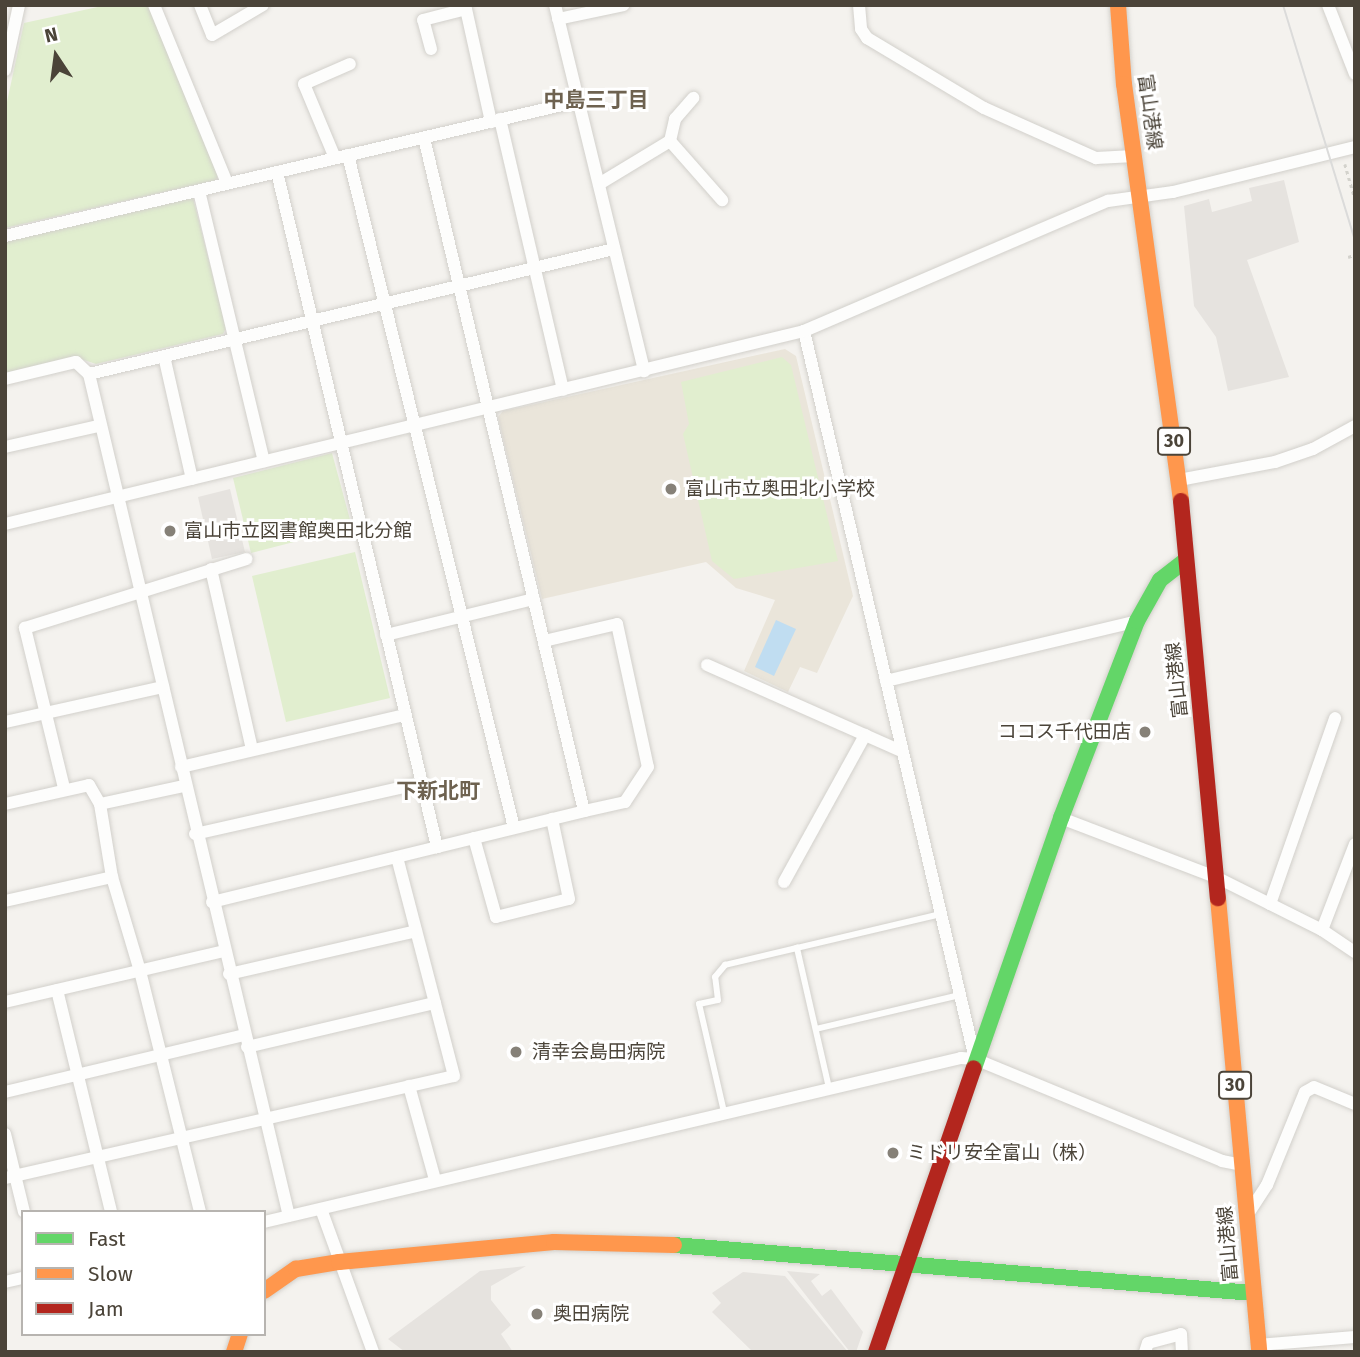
<!DOCTYPE html>
<meta charset="utf-8">
<style>
body{margin:0}
#map{position:relative;width:1360px;height:1357px;overflow:hidden;background:#f4f2ee;font-family:"Fira Sans","Noto Sans JP",sans-serif}
div>[style]{position:absolute}
.education>*{inset:0;background:#eae5da}
.green>*{inset:0;background:#e1eecf}
.parking>*{inset:0;background:#e6e3df}
.water>*{inset:0;background:#c0ddf1}
.path>*{height:2.5px;margin-top:-1.25px;transform-origin:0;background:repeating-linear-gradient(90deg,#d3d2cc 0 3.5px,transparent 0 7px)}
.roads{filter:drop-shadow(0 0 2px #d2d0cb) drop-shadow(0 0 2px #d2d0cb)}
.lane>*{height:6px;margin:-3px;padding:0 3px;transform-origin:3px;border-radius:3px;background:#fdfdfc}
.street>*{height:12px;margin:-6px;padding:0 6px;transform-origin:6px;border-radius:6px;background:#fdfdfc}
.fast>*{height:16px;margin:-8px;padding:0 8px;transform-origin:8px;border-radius:8px;background:#63d668}
.slow>*{height:16px;margin:-8px;padding:0 8px;transform-origin:8px;border-radius:8px;background:#ff974d}
.jam>*{height:16px;margin:-8px;padding:0 8px;transform-origin:8px;border-radius:8px;background:#b3261e}
.tram>*{height:2px;margin:-1px;padding:0 1px;transform-origin:1px;border-radius:1px;background:#dbdbda}
.dots>*{width:19px;height:19px;translate:-50% -50%;box-sizing:border-box;border:4px solid #fff;border-radius:50%}
span{translate:-50% -50%;white-space:nowrap;text-align:center;line-height:1.15;-webkit-text-stroke:6px #fff;paint-order:stroke}
.shield-label span{padding:2px 5px;background:#fff;border:2px solid;border-radius:5px;-webkit-text-stroke-width:0}
.shield-label{font-size:18px;color:#4b4439;font-weight:700}
.street-label{font-size:19px;color:#4b4439}
.poi-label{font-size:19px;color:#4b4439}
.left{translate:0 -50%;text-align:left}
.right{translate:-100% -50%;text-align:right}
.neighbourhood-label{font-size:21px;color:#6e6250;font-weight:700}
.frame{position:absolute;inset:0;border:7px solid #4b4439;pointer-events:none}
.legend{position:absolute;left:21px;top:1210px;width:245px;height:126px;box-sizing:border-box;background:#fff;border:2px solid #b7b4b0;margin:0;padding:9px 12px;list-style:none;font-size:21px;color:#4b4439}
.legend li{display:flex;align-items:center;gap:14px;height:35px}
.legend b{width:35px;border:2px solid #b7b4b0}
.north{position:absolute;left:21px;top:21px;width:70px;height:70px;-webkit-text-stroke:5px #fff;paint-order:stroke;rotate:347deg;font-size:19px;font-weight:700;line-height:28px;text-align:center;color:#4b4439}
.north::after{content:'';display:block;margin:auto;width:24px;height:32px;background:#4b4439;clip-path:polygon(50% 0,100% 100%,50% 72%,0 100%)}
</style>
<div id="map">
<div class="education">
<div style="clip-path:polygon(785px 349px,796px 356px,853px 596px,817px 673px,800px 667px,788px 692px,744px 671px,775px 600px,736px 588px,706px 562px,542px 599px,498px 417px,503px 411px)"></div>
</div>
<div class="green">
<div style="clip-path:polygon(107px 5px,148px 5px,219px 173px,216px 180px,5px 228px,5px 111px,24px 23px)"></div>
<div style="clip-path:polygon(193px 198px,226px 328px,223px 334px,96px 364px,75px 357px,5px 373px,5px 242px)"></div>
<div style="clip-path:polygon(782px 357px,791px 365px,838px 561px,734px 579px,712px 561px,683px 434px,689px 424px,681px 382px)"></div>
<div style="clip-path:polygon(332px 453px,352px 527px,251px 553px,233px 478px)"></div>
<div style="clip-path:polygon(355px 552px,390px 698px,286px 722px,252px 576px)"></div>
</div>
<div class="parking">
<div style="clip-path:polygon(1284px 180px,1299px 242px,1247px 260px,1289px 377px,1228px 391px,1216px 337px,1194px 306px,1184px 206px,1209px 199px,1212px 212px,1252px 201px,1249px 188px)"></div>
<div style="clip-path:polygon(230px 489px,245px 552px,212px 559px,198px 497px)"></div>
<div style="clip-path:polygon(526px 1266px,491px 1286px,491px 1300px,511px 1325px,501px 1334px,513px 1352px,405px 1352px,388px 1339px,480px 1271px)"></div>
<div style="clip-path:polygon(787px 1271px,820px 1274px,811px 1281px,822px 1296px,831px 1289px,863px 1332px,856px 1352px,850px 1352px)"></div>
<div style="clip-path:polygon(743px 1272px,785px 1276px,848px 1352px,753px 1352px,712px 1312px,721px 1303px,712px 1293px)"></div>
</div>
<div class="water">
<div style="clip-path:polygon(776px 620px,796px 629px,774px 676px,755px 667px)"></div>
</div>
<div class="path">
<div style="left:1345px;top:164px;width:35px;rotate:74deg"></div>
<div style="left:1348px;top:257px;width:6px;rotate:-18deg"></div>
</div>
<div class="roads">
<div class="lane">
<div style="left:816px;top:1029px;width:148px;rotate:-13.3deg"></div>
<div style="left:829px;top:1088px;width:144px;rotate:-102.9deg"></div>
<div style="left:797px;top:948px;width:148px;rotate:-13.3deg"></div>
<div style="left:724px;top:1112px;width:111px;rotate:-103deg"></div>
<div style="left:699px;top:1004px;width:19px;rotate:-12deg"></div>
<div style="left:718px;top:1000px;width:23px;rotate:-97deg"></div>
<div style="left:715px;top:977px;width:16px;rotate:-50deg"></div>
<div style="left:725px;top:965px;width:74px;rotate:-13.3deg"></div>
</div>
<div class="street">
<div style="left:154px;top:5px;width:192px;rotate:67.7deg"></div>
<div style="left:200px;top:5px;width:32px;rotate:68deg"></div>
<div style="left:212px;top:35px;width:59px;rotate:-30.5deg"></div>
<div style="left:555px;top:5px;width:377px;rotate:76.3deg"></div>
<div style="left:859px;top:5px;width:24px;rotate:85deg"></div>
<div style="left:861px;top:29px;width:11px;rotate:56deg"></div>
<div style="left:867px;top:38px;width:136px;rotate:30.9deg"></div>
<div style="left:984px;top:108px;width:123px;rotate:24.1deg"></div>
<div style="left:1096px;top:158px;width:38px;rotate:-3deg"></div>
<div style="left:1328px;top:5px;width:74px;rotate:68.6deg"></div>
<div style="left:558px;top:19px;width:67px;rotate:-12deg"></div>
<div style="left:431px;top:49px;width:30px;rotate:-105deg"></div>
<div style="left:423px;top:20px;width:44px;rotate:-14.3deg"></div>
<div style="left:466px;top:9px;width:116px;rotate:77.5deg"></div>
<div style="left:5px;top:70px;width:66px;rotate:-77.8deg"></div>
<div style="left:500px;top:119px;width:278px;rotate:76.9deg"></div>
<div style="left:670px;top:141px;width:23px;rotate:-77deg"></div>
<div style="left:675px;top:119px;width:28px;rotate:-49deg"></div>
<div style="left:348px;top:155px;width:693px;rotate:76.14deg"></div>
<div style="left:335px;top:158px;width:80px;rotate:-112.7deg"></div>
<div style="left:304px;top:84px;width:50px;rotate:-23.5deg"></div>
<div style="left:277px;top:172px;width:694px;rotate:76.66deg"></div>
<div style="left:599px;top:184px;width:83px;rotate:-31.2deg"></div>
<div style="left:670px;top:141px;width:79px;rotate:48.6deg"></div>
<div style="left:199px;top:191px;width:278px;rotate:76.5deg"></div>
<div style="left:5px;top:236px;width:590px;rotate:-13.23deg"></div>
<div style="left:804px;top:331px;width:748px;rotate:76.78deg"></div>
<div style="left:164px;top:356px;width:126px;rotate:77.2deg"></div>
<div style="left:89px;top:374px;width:540px;rotate:-13.39deg"></div>
<div style="left:5px;top:379px;width:73px;rotate:-13.5deg"></div>
<div style="left:76px;top:362px;width:18px;rotate:43deg"></div>
<div style="left:89px;top:374px;width:865px;rotate:76.64deg"></div>
<div style="left:5px;top:447px;width:95px;rotate:-12.7deg"></div>
<div style="left:1179px;top:480px;width:98px;rotate:-10.6deg"></div>
<div style="left:1275px;top:462px;width:40px;rotate:-18.9deg"></div>
<div style="left:1313px;top:449px;width:48px;rotate:-28.7deg"></div>
<div style="left:5px;top:524px;width:822px;rotate:-13.58deg"></div>
<div style="left:804px;top:331px;width:331px;rotate:-23.2deg"></div>
<div style="left:1108px;top:201px;width:66px;rotate:-7.9deg"></div>
<div style="left:1173px;top:192px;width:187px;rotate:-13.9deg"></div>
<div style="left:211px;top:569px;width:185px;rotate:77.2deg"></div>
<div style="left:386px;top:635px;width:152px;rotate:-13.7deg"></div>
<div style="left:544px;top:641px;width:75px;rotate:-13.1deg"></div>
<div style="left:617px;top:624px;width:146px;rotate:77.8deg"></div>
<div style="left:648px;top:767px;width:42px;rotate:123.3deg"></div>
<div style="left:625px;top:802px;width:42px;rotate:167.6deg"></div>
<div style="left:707px;top:665px;width:214px;rotate:23.9deg"></div>
<div style="left:886px;top:681px;width:258px;rotate:-13.4deg"></div>
<div style="left:5px;top:722px;width:162px;rotate:-12.5deg"></div>
<div style="left:181px;top:767px;width:230px;rotate:-13.1deg"></div>
<div style="left:64px;top:788px;width:165px;rotate:-103.7deg"></div>
<div style="left:25px;top:628px;width:232px;rotate:-17.3deg"></div>
<div style="left:5px;top:804px;width:86px;rotate:-12.7deg"></div>
<div style="left:89px;top:785px;width:22px;rotate:60deg"></div>
<div style="left:100px;top:804px;width:74px;rotate:80.7deg"></div>
<div style="left:112px;top:877px;width:98px;rotate:73.4deg"></div>
<div style="left:140px;top:971px;width:248px;rotate:76deg"></div>
<div style="left:100px;top:804px;width:85px;rotate:-12.2deg"></div>
<div style="left:1061px;top:818px;width:168px;rotate:20.9deg"></div>
<div style="left:1218px;top:878px;width:116px;rotate:26.6deg"></div>
<div style="left:1322px;top:930px;width:40px;rotate:34deg"></div>
<div style="left:195px;top:834px;width:233px;rotate:-12.7deg"></div>
<div style="left:474px;top:838px;width:82px;rotate:74.4deg"></div>
<div style="left:496px;top:917px;width:75px;rotate:-13.9deg"></div>
<div style="left:569px;top:899px;width:82px;rotate:-102deg"></div>
<div style="left:784px;top:882px;width:168px;rotate:-61.1deg"></div>
<div style="left:5px;top:901px;width:110px;rotate:-12.6deg"></div>
<div style="left:212px;top:902px;width:383px;rotate:-13.7deg"></div>
<div style="left:584px;top:811px;width:692px;rotate:-103.37deg"></div>
<div style="left:1270px;top:904px;width:197px;rotate:-70.7deg"></div>
<div style="left:1322px;top:930px;width:92px;rotate:-69deg"></div>
<div style="left:229px;top:974px;width:192px;rotate:-12.9deg"></div>
<div style="left:57px;top:990px;width:228px;rotate:76.3deg"></div>
<div style="left:5px;top:1002px;width:225px;rotate:-13.1deg"></div>
<div style="left:247px;top:1047px;width:193px;rotate:-13.2deg"></div>
<div style="left:409px;top:1086px;width:98px;rotate:74.5deg"></div>
<div style="left:5px;top:1092px;width:246px;rotate:-13.4deg"></div>
<div style="left:5px;top:1134px;width:80px;rotate:76.3deg"></div>
<div style="left:5px;top:1178px;width:460px;rotate:-12.8deg"></div>
<div style="left:454px;top:1076px;width:226px;rotate:-104.6deg"></div>
<div style="left:321px;top:1209px;width:152px;rotate:70deg"></div>
<div style="left:1248px;top:1214px;width:35px;rotate:-57deg"></div>
<div style="left:1267px;top:1185px;width:100px;rotate:-67.8deg"></div>
<div style="left:1305px;top:1092px;width:10px;rotate:-29deg"></div>
<div style="left:1314px;top:1087px;width:44px;rotate:22.5deg"></div>
<div style="left:264px;top:1222px;width:716px;rotate:-13.24deg"></div>
<div style="left:961px;top:1058px;width:14px;rotate:4deg"></div>
<div style="left:975px;top:1059px;width:267px;rotate:22.4deg"></div>
<div style="left:1222px;top:1161px;width:20px;rotate:11deg"></div>
<div style="left:5px;top:1282px;width:18px;rotate:-13deg"></div>
<div style="left:1258px;top:1345px;width:97px;rotate:-4.7deg"></div>
<div style="left:1145px;top:1352px;width:9px;rotate:-72deg"></div>
<div style="left:1148px;top:1343px;width:34px;rotate:-15deg"></div>
<div style="left:1181px;top:1334px;width:18px;rotate:87deg"></div>
</div>
<div class="fast">
<div style="left:974px;top:1068px;width:265px;rotate:-70.8deg"></div>
<div style="left:1061px;top:818px;width:211px;rotate:-68.9deg"></div>
<div style="left:1137px;top:621px;width:47px;rotate:-60.7deg"></div>
<div style="left:1160px;top:580px;width:33px;rotate:-38deg"></div>
<div style="left:674px;top:1245px;width:581px;rotate:4.74deg"></div>
</div>
<div class="slow">
<div style="left:1118px;top:5px;width:79px;rotate:85.7deg"></div>
<div style="left:1124px;top:84px;width:421px;rotate:82.2deg"></div>
<div style="left:1218px;top:898px;width:456px;rotate:84.8deg"></div>
<div style="left:264px;top:1291px;width:39px;rotate:-35deg"></div>
<div style="left:296px;top:1269px;width:44px;rotate:-9.2deg"></div>
<div style="left:339px;top:1262px;width:216px;rotate:-5.3deg"></div>
<div style="left:554px;top:1242px;width:120px;rotate:1.4deg"></div>
<div style="left:234px;top:1352px;width:19px;rotate:-72deg"></div>
</div>
<div class="jam">
<div style="left:1181px;top:501px;width:399px;rotate:84.7deg"></div>
<div style="left:876px;top:1352px;width:300px;rotate:-71deg"></div>
</div>
</div>
<div class="tram">
<div style="left:1283px;top:5px;width:247px;rotate:73deg"></div>
</div>
<div class="dots">
<div style="left:671px;top:489px;background:#868178"></div>
<div style="left:170px;top:531px;background:#868178"></div>
<div style="left:1145px;top:732px;background:#868178"></div>
<div style="left:516px;top:1052px;background:#868178"></div>
<div style="left:893px;top:1153px;background:#868178"></div>
<div style="left:537px;top:1314px;background:#868178"></div>
</div>
<div class="shield-label">
<span style="left:1174px;top:441px">30</span>
<span style="left:1235px;top:1085px">30</span>
</div>
<div class="street-label">
<span style="left:1150px;top:112px;rotate:82deg">富山港線</span>
<span style="left:1177px;top:680px;rotate:-96deg">富山港線</span>
<span style="left:1228px;top:1244px;rotate:-95deg">富山港線</span>
</div>
<div class="poi-label">
<span class="left" style="left:685px;top:489px">富山市立奥田北小学校</span>
<span class="left" style="left:184px;top:531px">富山市立図書館奥田北分館</span>
<span class="right" style="left:1131px;top:732px">ココス千代田店</span>
<span class="left" style="left:532px;top:1052px">清幸会島田病院</span>
<span class="left" style="left:907px;top:1153px">ミドリ安全富山（株）</span>
<span class="left" style="left:553px;top:1314px">奥田病院</span>
</div>
<div class="neighbourhood-label">
<span style="left:596px;top:100px">中島三丁目</span>
<span style="left:438px;top:791px">下新北町</span>
</div>
<div class="frame"></div>
<ul class="legend">
<li><b style="height:9px;background:#63d668"></b>Fast</li>
<li><b style="height:9px;background:#ff974d"></b>Slow</li>
<li><b style="height:9px;background:#b3261e"></b>Jam</li>
</ul>
<div class="north">N</div>
</div>
